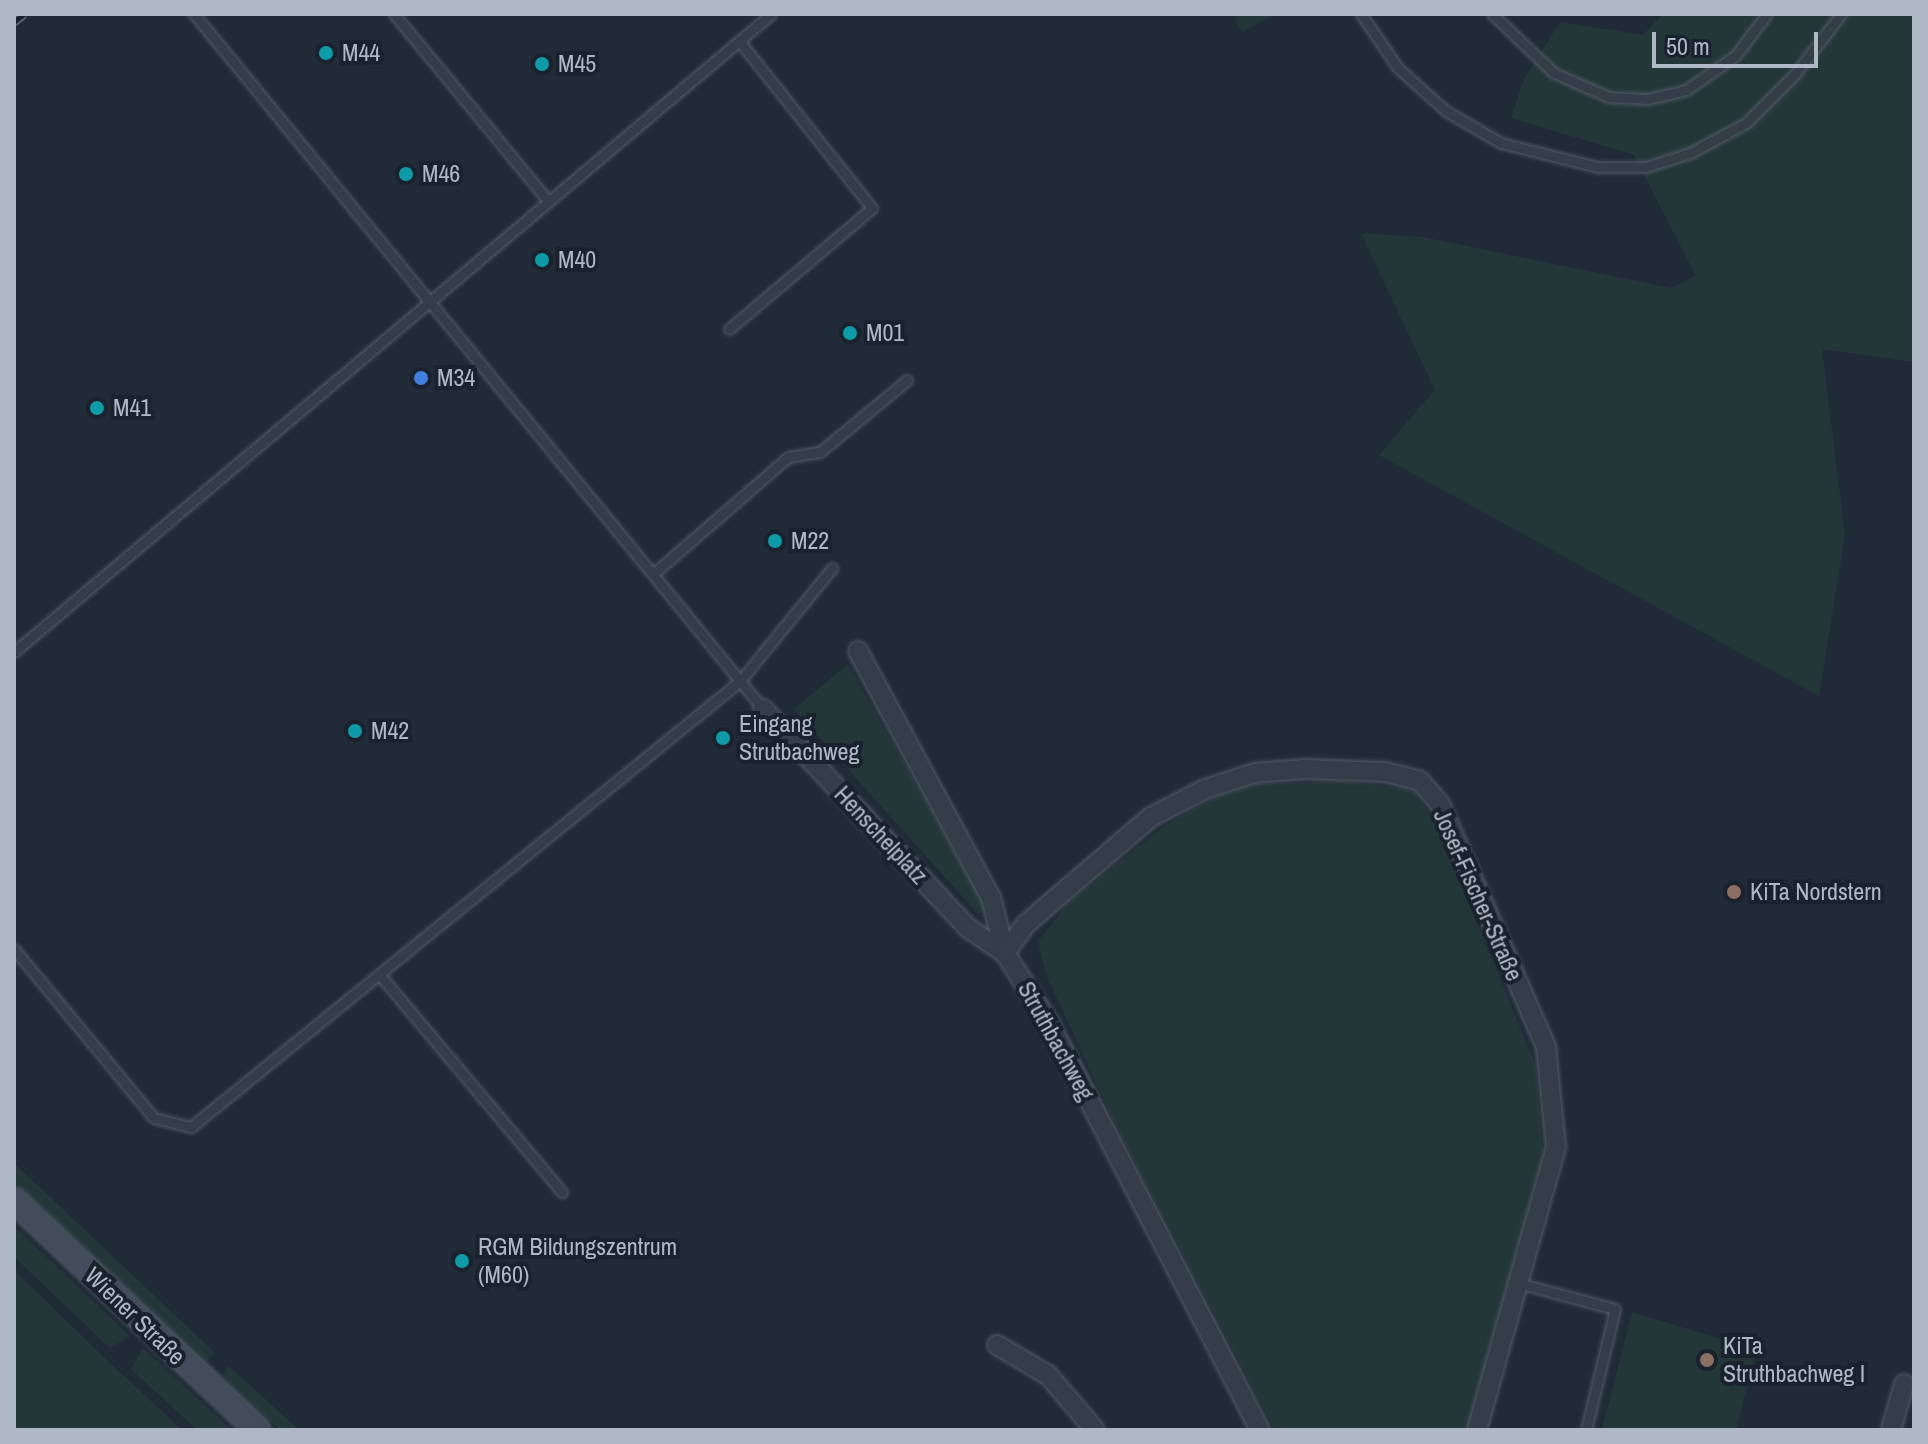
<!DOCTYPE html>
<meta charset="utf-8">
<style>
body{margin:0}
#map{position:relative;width:1928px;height:1444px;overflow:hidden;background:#212b38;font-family:"Archivo Narrow",sans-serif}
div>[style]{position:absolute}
.green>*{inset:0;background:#233739}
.roads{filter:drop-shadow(0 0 2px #525b66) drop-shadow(0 0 2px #525b66)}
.lane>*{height:9px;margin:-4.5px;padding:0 4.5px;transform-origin:4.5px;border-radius:4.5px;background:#343d48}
.street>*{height:18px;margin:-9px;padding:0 9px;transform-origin:9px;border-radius:9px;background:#343d48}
.secondary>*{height:24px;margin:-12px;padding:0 12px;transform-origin:12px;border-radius:12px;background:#434c5b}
.rail>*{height:9px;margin-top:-4.5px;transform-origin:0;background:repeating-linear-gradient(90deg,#1a222d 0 18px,#56616f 0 36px);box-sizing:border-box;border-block:2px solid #56616f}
.dots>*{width:22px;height:22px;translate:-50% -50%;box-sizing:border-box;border:4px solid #1a222d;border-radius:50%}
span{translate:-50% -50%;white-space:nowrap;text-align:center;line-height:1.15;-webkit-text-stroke:8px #1a222d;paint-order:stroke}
.poi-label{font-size:24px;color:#afb8c5}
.left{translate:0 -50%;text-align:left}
.street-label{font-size:24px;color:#afb8c5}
.frame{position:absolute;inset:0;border:16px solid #afb8c5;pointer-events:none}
.scale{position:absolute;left:1652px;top:32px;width:166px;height:36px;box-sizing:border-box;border:4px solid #afb8c5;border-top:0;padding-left:10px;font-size:24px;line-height:28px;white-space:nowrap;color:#afb8c5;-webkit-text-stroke:6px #1a222d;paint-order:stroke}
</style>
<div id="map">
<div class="green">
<div style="clip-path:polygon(1233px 14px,1275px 14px,1242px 32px)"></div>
<div style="clip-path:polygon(1663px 14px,1914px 14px,1914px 362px,1822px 349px,1845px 535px,1819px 696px,1379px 455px,1435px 390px,1361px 233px,1423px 237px,1671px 288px,1696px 276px,1634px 155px,1511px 118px,1524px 79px,1560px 22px,1643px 35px)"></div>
<div style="clip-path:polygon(848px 664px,983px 902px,985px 910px,978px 914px,794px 709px)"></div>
<div style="clip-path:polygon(1342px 781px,1412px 789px,1435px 821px,1536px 1066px,1543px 1154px,1467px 1430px,1275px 1430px,1116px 1126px,1045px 972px,1038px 941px,1070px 901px,1162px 828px,1211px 798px,1257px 784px)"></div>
<div style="clip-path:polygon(14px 1163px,214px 1352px,208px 1362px,14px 1181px)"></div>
<div style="clip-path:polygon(14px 1226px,130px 1336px,110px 1348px,14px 1257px)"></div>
<div style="clip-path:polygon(14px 1270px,109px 1362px,182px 1430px,14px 1430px)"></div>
<div style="clip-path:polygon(1632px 1312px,1757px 1350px,1736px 1430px,1602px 1430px)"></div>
<div style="clip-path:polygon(143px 1348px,232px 1430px,197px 1430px,131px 1369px)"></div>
<div style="clip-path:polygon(228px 1365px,299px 1430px,280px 1430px,223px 1377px)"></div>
</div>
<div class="roads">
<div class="lane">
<div style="left:194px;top:14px;width:898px;rotate:50.69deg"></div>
<div style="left:394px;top:14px;width:242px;rotate:50.5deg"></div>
<div style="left:1361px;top:14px;width:65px;rotate:55.6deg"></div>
<div style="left:1398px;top:68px;width:64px;rotate:41.9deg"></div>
<div style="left:1446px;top:111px;width:64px;rotate:30.2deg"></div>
<div style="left:1501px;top:143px;width:99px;rotate:14deg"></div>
<div style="left:1597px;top:167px;width:49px"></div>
<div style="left:1646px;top:167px;width:46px;rotate:-17.7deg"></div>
<div style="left:1690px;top:153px;width:64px;rotate:-28.2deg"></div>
<div style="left:1746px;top:123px;width:69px;rotate:-45deg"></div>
<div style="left:1795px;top:74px;width:76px;rotate:-52.5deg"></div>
<div style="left:1492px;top:14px;width:86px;rotate:43.6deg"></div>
<div style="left:1554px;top:73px;width:60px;rotate:23.6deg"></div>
<div style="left:1609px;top:97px;width:39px;rotate:3deg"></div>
<div style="left:1648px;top:99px;width:39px;rotate:-13deg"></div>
<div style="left:1686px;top:90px;width:60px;rotate:-34.8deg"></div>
<div style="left:1735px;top:56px;width:53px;rotate:-52.7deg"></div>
<div style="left:729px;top:329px;width:187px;rotate:-40.2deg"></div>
<div style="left:872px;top:208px;width:213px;rotate:-128.5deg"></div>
<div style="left:653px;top:574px;width:179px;rotate:-40.9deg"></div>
<div style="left:788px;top:457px;width:32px;rotate:-9deg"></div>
<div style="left:820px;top:452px;width:113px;rotate:-39.6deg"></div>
<div style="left:14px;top:652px;width:990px;rotate:-40.12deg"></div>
<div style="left:14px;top:949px;width:219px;rotate:50.4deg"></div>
<div style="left:154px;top:1118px;width:38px;rotate:14deg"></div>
<div style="left:191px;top:1127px;width:707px;rotate:-39.09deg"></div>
<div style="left:740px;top:681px;width:146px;rotate:-50.8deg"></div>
<div style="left:379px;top:974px;width:285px;rotate:50deg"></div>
<div style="left:1518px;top:1283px;width:100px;rotate:15deg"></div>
<div style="left:1615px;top:1309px;width:124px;rotate:103.5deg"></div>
</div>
<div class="street">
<div style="left:858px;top:651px;width:281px;rotate:61.7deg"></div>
<div style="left:991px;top:898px;width:57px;rotate:75.7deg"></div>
<div style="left:1005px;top:953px;width:83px;rotate:57.8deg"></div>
<div style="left:1049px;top:1023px;width:458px;rotate:62.6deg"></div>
<div style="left:763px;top:709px;width:300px;rotate:46.9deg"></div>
<div style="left:968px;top:928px;width:45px;rotate:34deg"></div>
<div style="left:1005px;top:953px;width:36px;rotate:-54deg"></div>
<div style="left:1026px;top:924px;width:165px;rotate:-40.6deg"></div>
<div style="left:1151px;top:817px;width:61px;rotate:-27.4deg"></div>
<div style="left:1205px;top:789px;width:52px;rotate:-17.7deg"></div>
<div style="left:1255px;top:773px;width:49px;rotate:-4.7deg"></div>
<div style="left:1304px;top:769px;width:81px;rotate:2.1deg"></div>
<div style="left:1385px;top:772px;width:36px;rotate:14deg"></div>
<div style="left:1420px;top:781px;width:30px;rotate:49deg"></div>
<div style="left:1440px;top:804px;width:265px;rotate:66.4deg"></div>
<div style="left:1546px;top:1047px;width:100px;rotate:84.3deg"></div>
<div style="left:1556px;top:1147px;width:294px;rotate:105.6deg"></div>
<div style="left:997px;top:1345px;width:59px;rotate:30.5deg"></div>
<div style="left:1048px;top:1375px;width:72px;rotate:49.5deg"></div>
<div style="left:1891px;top:1430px;width:48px;rotate:-74.2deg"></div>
</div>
<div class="secondary">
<div style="left:14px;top:1200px;width:335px;rotate:43.3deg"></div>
</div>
</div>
<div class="rail">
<div style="left:14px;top:22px;width:13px;rotate:-39deg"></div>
</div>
<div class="dots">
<div style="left:326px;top:53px;background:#0f9aa8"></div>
<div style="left:542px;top:64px;background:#0f9aa8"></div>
<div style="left:406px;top:174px;background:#0f9aa8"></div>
<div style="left:542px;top:260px;background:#0f9aa8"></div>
<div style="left:850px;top:333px;background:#0f9aa8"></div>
<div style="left:421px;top:378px;background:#3f7fe0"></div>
<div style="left:97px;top:408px;background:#0f9aa8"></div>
<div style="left:775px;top:541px;background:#0f9aa8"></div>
<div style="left:355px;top:731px;background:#0f9aa8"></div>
<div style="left:723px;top:738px;background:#0f9aa8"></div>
<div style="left:1734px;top:892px;background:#8d6e63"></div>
<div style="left:462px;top:1261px;background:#0f9aa8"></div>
<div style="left:1707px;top:1360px;background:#8d6e63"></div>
</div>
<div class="poi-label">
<span class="left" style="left:342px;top:53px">M44</span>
<span class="left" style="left:558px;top:64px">M45</span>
<span class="left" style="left:422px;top:174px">M46</span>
<span class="left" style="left:558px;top:260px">M40</span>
<span class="left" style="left:866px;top:333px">M01</span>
<span class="left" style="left:437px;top:378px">M34</span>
<span class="left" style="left:113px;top:408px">M41</span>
<span class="left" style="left:791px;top:541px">M22</span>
<span class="left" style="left:739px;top:738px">Eingang<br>Strutbachweg</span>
<span class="left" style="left:371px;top:731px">M42</span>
<span class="left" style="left:1750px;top:892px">KiTa Nordstern</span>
<span class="left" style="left:478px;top:1261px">RGM Bildungszentrum<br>(M60)</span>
<span class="left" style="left:1723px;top:1360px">KiTa<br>Struthbachweg I</span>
</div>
<div class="street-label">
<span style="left:881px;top:835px;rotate:47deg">Henschelplatz</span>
<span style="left:1478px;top:895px;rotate:66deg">Josef-Fischer-Straße</span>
<span style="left:1056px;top:1041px;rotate:61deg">Struthbachweg</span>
<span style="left:135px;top:1316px;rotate:44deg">Wiener Straße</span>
</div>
<div class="frame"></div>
<div class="scale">50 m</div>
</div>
